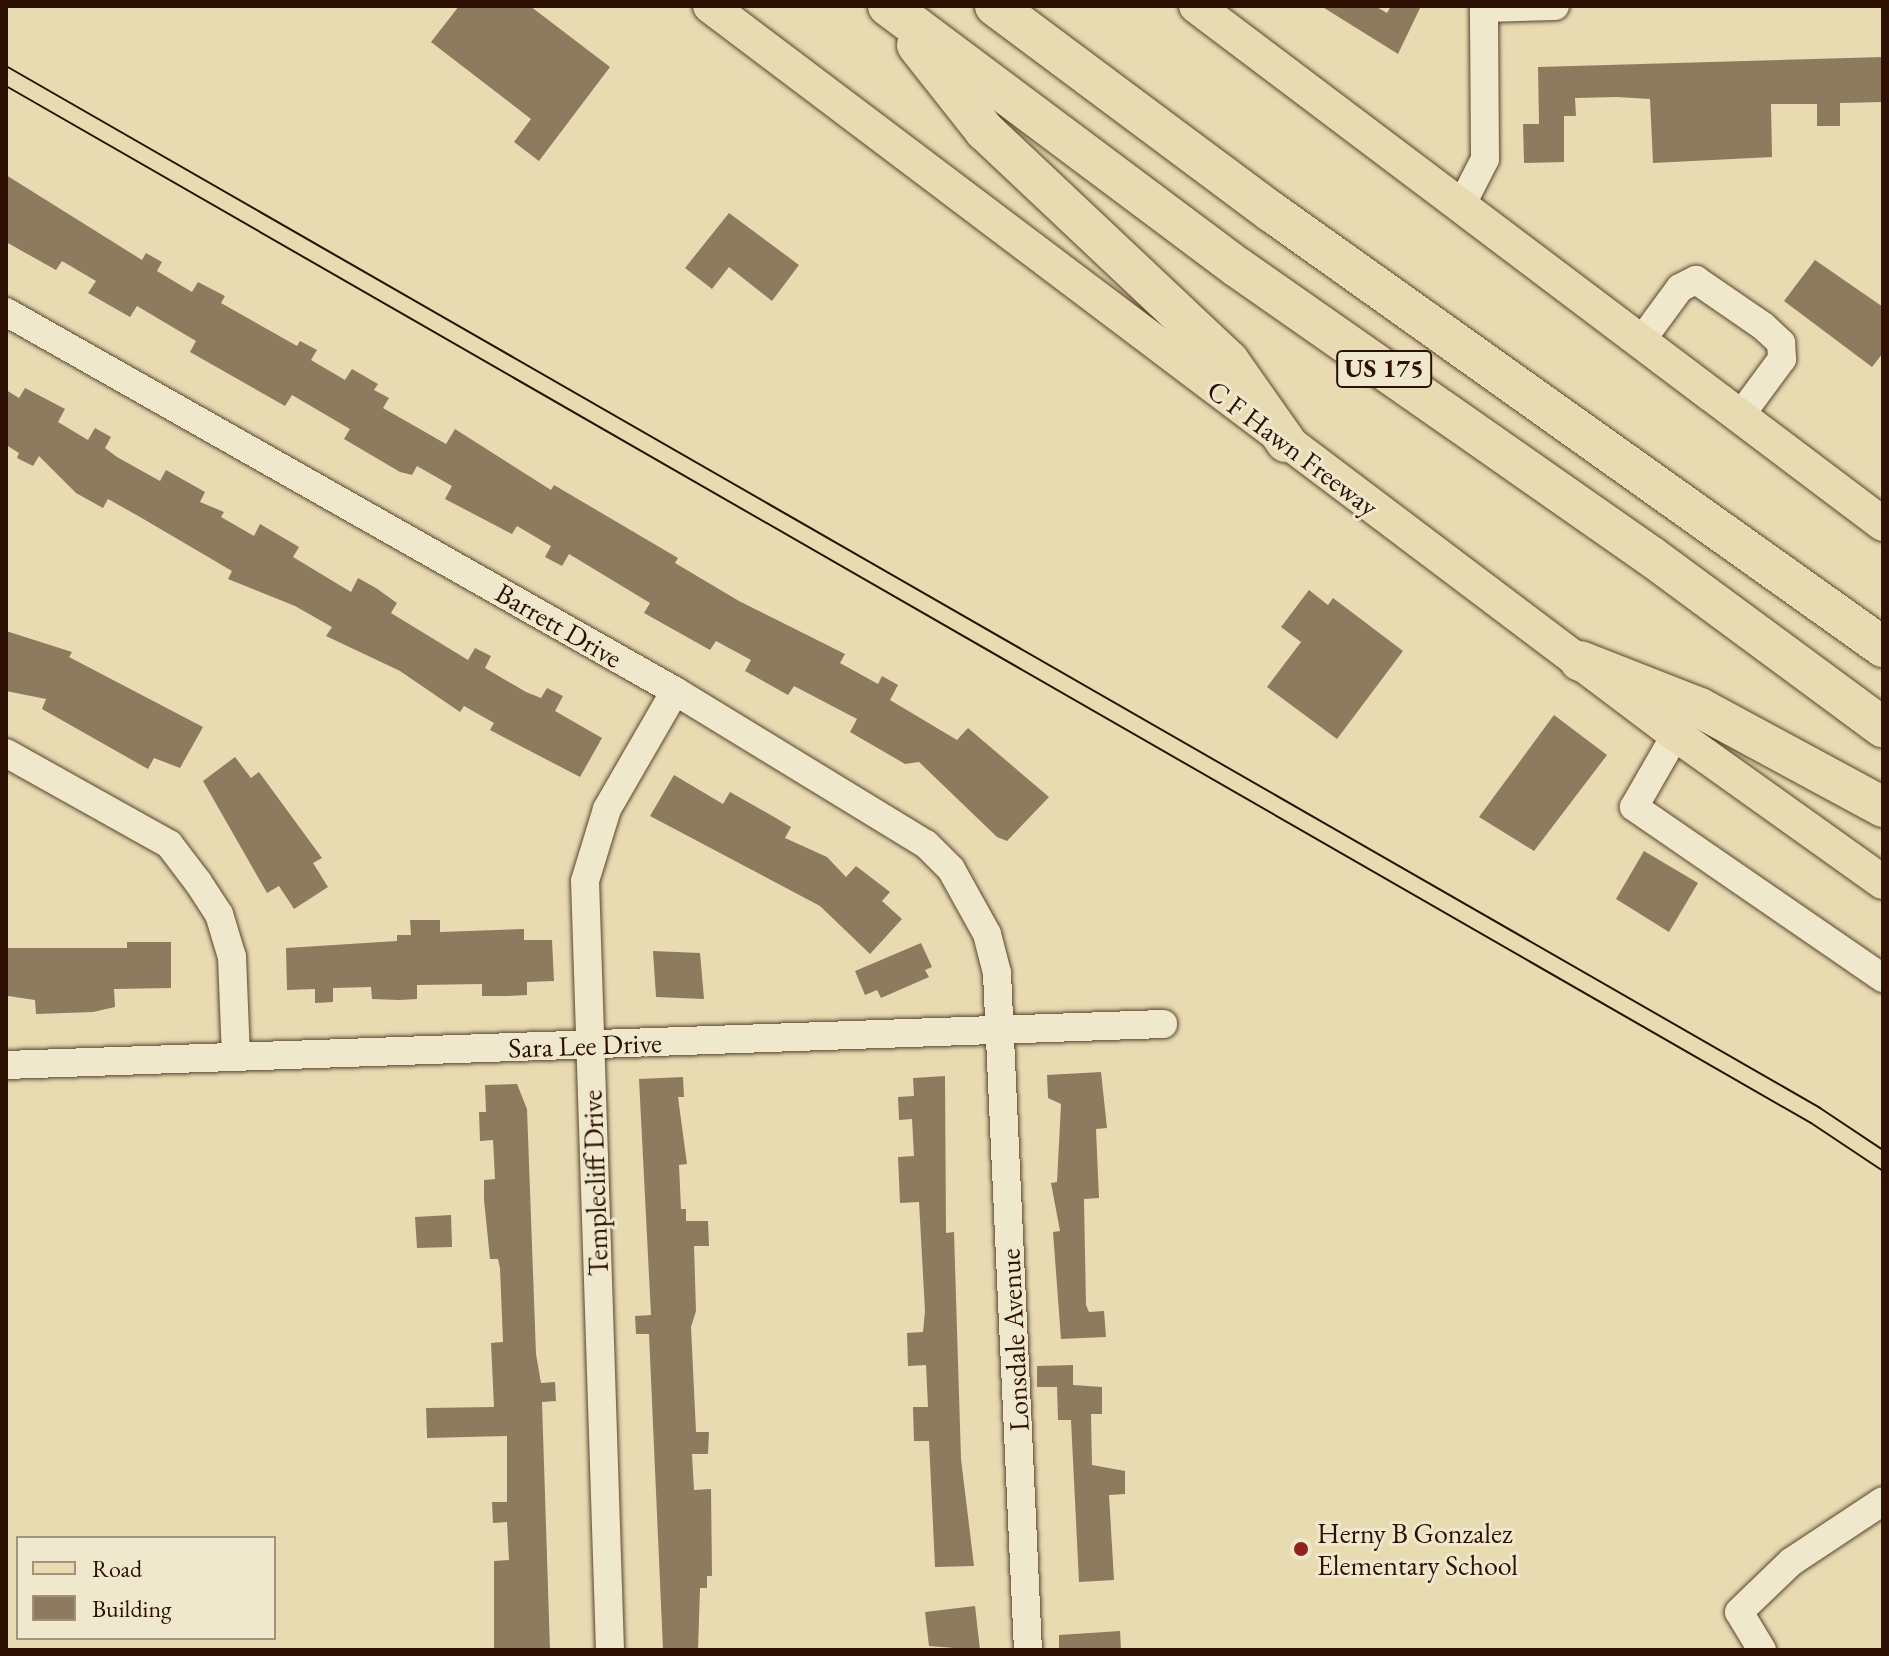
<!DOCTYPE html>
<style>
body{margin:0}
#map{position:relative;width:1889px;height:1656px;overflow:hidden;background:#e8dbb2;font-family:"EB Garamond",serif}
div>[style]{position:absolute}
.building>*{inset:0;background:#8e7a5e}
.roads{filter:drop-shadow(0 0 2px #5b442e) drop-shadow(0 0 2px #5b442e)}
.minor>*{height:28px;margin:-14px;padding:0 14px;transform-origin:14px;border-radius:14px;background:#f0e8cd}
.major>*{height:34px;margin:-17px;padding:0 17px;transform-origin:17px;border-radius:17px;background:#e8dbb2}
.highway>*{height:40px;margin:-20px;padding:0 20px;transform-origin:20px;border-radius:20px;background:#e8dbb2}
.tram>*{height:2px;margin:-1px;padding:0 1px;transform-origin:1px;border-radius:1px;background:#2c1102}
.dots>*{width:22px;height:22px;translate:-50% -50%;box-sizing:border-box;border:4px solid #f0e8cd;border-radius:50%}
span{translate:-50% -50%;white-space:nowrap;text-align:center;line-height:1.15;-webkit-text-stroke:6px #f0e8cd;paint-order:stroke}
.shield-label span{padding:2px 6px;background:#f0e8cd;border:2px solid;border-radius:6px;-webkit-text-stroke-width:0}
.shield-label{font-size:26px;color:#2c1102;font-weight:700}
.street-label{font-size:28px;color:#2c1102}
.poi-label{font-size:28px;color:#2c1102}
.left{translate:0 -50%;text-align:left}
.frame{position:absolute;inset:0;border:8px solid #2c1102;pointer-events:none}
.legend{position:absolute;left:16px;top:1536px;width:260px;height:104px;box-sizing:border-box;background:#f0e8cd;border:2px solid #a2927c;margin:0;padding:10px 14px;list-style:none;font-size:24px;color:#2c1102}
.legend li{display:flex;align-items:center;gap:16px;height:40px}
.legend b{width:40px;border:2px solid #a2927c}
</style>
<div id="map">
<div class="building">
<div style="clip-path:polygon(459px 6px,530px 6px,610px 67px,539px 161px,514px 142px,531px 119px,431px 42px)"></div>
<div style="clip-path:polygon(1321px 6px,1375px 6px,1387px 13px,1391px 6px,1421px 6px,1398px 54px)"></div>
<div style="clip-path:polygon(1883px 57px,1883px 102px,1840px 103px,1840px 126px,1817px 126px,1817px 104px,1771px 104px,1772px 157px,1653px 163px,1650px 99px,1617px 97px,1575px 98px,1576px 116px,1564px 116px,1564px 162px,1524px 163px,1523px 124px,1539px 124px,1538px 67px)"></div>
<div style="clip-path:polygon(6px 175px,142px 260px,146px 253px,162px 262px,157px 271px,192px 292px,198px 282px,225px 296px,221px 303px,297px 346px,300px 341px,317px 350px,311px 360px,345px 380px,352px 369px,378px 384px,374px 390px,389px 398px,383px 408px,446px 444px,455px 429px,551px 490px,554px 485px,678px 558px,675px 563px,739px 601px,845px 654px,840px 663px,878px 684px,882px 676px,898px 685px,890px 700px,957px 740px,968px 728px,1049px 797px,1007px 841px,997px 837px,919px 762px,905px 764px,850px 732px,857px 719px,794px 686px,788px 695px,745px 671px,751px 660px,716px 641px,710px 650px,644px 613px,650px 603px,569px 554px,562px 566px,545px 557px,551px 546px,517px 526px,512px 534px,445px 499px,452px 486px,417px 466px,412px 475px,400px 472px,344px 439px,350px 429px,292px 395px,285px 406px,190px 352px,196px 341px,137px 306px,130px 317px,88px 293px,96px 281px,62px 261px,56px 270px,6px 242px)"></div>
<div style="clip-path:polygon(729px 213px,799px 265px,772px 301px,729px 267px,712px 289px,685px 268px)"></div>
<div style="clip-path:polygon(1815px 260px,1883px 307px,1883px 353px,1872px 367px,1784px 301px)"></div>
<div style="clip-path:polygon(25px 388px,65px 409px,58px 422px,88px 440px,95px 428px,111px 437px,105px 448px,117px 457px,160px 481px,166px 470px,205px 492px,200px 502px,224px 512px,221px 517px,254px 536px,260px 524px,299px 547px,293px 557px,351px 592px,358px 578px,376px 588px,397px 603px,391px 613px,468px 660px,475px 648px,491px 656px,485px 668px,526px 692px,541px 698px,547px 688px,563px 696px,555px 711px,602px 738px,580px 777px,490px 730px,494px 723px,464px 706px,460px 712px,400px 671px,326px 636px,332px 627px,295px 606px,228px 579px,232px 571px,140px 517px,108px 499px,103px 508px,76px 493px,39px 456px,33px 466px,17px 458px,19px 453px,6px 445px,6px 390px,19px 398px)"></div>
<div style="clip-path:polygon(1309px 590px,1328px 605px,1333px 598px,1403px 651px,1337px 739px,1267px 687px,1301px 642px,1281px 627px)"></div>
<div style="clip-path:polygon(6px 631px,72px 652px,69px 657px,203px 727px,180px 768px,154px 758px,148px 769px,42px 709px,46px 699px,6px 691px)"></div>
<div style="clip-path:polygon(1554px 715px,1607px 755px,1534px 851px,1479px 817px)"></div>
<div style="clip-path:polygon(235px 757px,251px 778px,259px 772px,322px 858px,313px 863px,328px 887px,294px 909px,279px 886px,267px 893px,203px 781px)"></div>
<div style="clip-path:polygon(674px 775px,723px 804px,730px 792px,769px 814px,791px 827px,785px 838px,827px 857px,846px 877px,856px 866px,890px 892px,882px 901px,902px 919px,870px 954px,820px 906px,650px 816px)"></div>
<div style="clip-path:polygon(1644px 851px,1698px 883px,1669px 932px,1616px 899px)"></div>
<div style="clip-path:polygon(410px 920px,440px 920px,440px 932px,524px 929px,524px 940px,552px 940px,554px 981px,527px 982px,527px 995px,508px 996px,482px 996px,482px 984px,417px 985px,417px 999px,399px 1000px,372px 999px,371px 987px,333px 988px,333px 1002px,315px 1003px,315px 989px,287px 990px,286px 948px,397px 941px,397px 935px,411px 935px)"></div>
<div style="clip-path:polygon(127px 942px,171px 942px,171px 988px,114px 989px,115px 1007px,93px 1012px,36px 1014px,35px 1000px,8px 996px,7px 948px,127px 948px)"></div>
<div style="clip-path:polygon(921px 943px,932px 967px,925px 970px,929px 977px,881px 998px,877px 990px,865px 995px,855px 971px)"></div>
<div style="clip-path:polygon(653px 951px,700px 953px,704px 999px,656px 997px)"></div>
<div style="clip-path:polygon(1101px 1072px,1107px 1128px,1096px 1129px,1099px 1198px,1084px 1199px,1086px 1305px,1089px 1312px,1104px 1311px,1106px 1337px,1061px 1339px,1053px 1232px,1060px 1231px,1051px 1183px,1057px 1182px,1061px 1104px,1048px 1098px,1047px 1075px)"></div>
<div style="clip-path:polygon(945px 1076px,946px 1233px,954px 1232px,961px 1459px,974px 1566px,935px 1567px,929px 1441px,914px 1441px,913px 1407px,928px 1407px,926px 1365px,908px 1366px,907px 1333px,923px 1332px,925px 1311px,919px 1202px,900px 1203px,898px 1157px,914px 1156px,912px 1119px,899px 1120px,898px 1097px,914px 1096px,913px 1078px)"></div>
<div style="clip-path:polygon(683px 1077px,684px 1097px,678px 1097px,687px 1164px,679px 1165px,681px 1209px,686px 1209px,686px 1221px,708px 1221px,709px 1246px,694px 1246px,696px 1311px,691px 1327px,696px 1432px,709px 1432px,708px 1454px,692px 1454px,694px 1490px,711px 1489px,712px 1576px,707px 1576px,707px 1588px,700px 1588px,698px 1650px,663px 1650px,649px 1334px,636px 1334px,635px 1316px,651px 1315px,639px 1079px)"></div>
<div style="clip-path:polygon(517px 1084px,527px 1109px,536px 1354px,541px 1383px,555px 1382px,556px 1401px,542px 1402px,550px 1650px,494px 1650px,494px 1561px,509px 1560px,507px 1522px,493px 1523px,492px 1502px,507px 1502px,507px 1436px,427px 1438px,426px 1408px,494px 1407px,491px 1343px,503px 1342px,500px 1268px,498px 1259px,490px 1259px,484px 1200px,484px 1180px,495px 1179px,493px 1140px,480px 1141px,479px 1112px,486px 1112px,485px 1085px)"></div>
<div style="clip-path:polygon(451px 1215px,452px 1247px,417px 1248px,415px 1217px)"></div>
<div style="clip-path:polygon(1073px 1365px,1073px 1385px,1102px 1387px,1102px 1414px,1091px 1414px,1092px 1465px,1125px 1471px,1125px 1494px,1109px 1495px,1114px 1580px,1079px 1582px,1071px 1420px,1058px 1420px,1057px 1387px,1037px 1387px,1037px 1366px)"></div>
<div style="clip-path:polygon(975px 1606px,980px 1650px,929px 1646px,925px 1612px)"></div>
<div style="clip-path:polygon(1120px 1631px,1121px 1650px,1059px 1650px,1059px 1635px)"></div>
</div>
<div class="roads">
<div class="minor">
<div style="left:1484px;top:8px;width:71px;rotate:-1.6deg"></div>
<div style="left:1463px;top:202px;width:48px;rotate:-62.9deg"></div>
<div style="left:1485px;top:159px;width:153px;rotate:-90.4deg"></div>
<div style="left:6px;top:312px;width:769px;rotate:29.53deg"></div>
<div style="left:675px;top:691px;width:294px;rotate:31.4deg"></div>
<div style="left:926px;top:844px;width:35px;rotate:45deg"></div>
<div style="left:951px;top:869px;width:74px;rotate:61deg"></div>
<div style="left:987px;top:934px;width:40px;rotate:75.6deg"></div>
<div style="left:997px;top:973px;width:678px;rotate:87.38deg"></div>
<div style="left:1641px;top:341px;width:66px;rotate:-53.7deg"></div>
<div style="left:1680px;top:288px;width:18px;rotate:-27deg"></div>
<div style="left:1696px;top:280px;width:81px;rotate:34.5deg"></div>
<div style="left:1763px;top:326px;width:25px;rotate:43deg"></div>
<div style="left:1781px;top:343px;width:16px;rotate:86deg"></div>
<div style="left:1782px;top:359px;width:71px;rotate:126.4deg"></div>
<div style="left:1676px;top:734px;width:84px;rotate:119.9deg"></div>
<div style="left:1634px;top:807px;width:302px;rotate:34.5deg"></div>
<div style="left:6px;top:753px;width:187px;rotate:29.2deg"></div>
<div style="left:169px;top:844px;width:48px;rotate:52.7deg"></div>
<div style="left:198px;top:882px;width:38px;rotate:57deg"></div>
<div style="left:219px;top:914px;width:45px;rotate:73.2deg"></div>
<div style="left:232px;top:957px;width:100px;rotate:87.7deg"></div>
<div style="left:6px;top:1065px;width:1158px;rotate:-2.03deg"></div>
<div style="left:610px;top:1650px;width:769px;rotate:-91.86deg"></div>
<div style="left:585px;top:881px;width:75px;rotate:-73deg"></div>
<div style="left:607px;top:809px;width:136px;rotate:-60deg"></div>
<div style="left:1762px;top:1650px;width:44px;rotate:-121.2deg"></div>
<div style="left:1739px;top:1612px;width:72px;rotate:-43.9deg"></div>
<div style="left:1791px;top:1562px;width:110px;rotate:-33.5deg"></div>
</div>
<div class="major">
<div style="left:710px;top:6px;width:1204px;rotate:37.03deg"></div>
<div style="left:1671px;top:731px;width:260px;rotate:35.5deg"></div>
<div style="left:1196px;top:6px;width:860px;rotate:37.02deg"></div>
</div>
<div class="highway">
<div style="left:888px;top:6px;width:436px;rotate:36.8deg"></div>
<div style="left:1237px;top:267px;width:506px;rotate:34.95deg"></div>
<div style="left:1652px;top:557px;width:287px;rotate:36.4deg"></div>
<div style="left:995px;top:6px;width:347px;rotate:36.7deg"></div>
<div style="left:1273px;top:213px;width:749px;rotate:35.43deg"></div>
<div style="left:917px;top:45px;width:110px;rotate:51.7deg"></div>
<div style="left:985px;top:131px;width:335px;rotate:43.3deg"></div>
<div style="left:1229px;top:361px;width:99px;rotate:54.9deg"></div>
<div style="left:1580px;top:661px;width:129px;rotate:21.4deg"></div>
<div style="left:1700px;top:708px;width:208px;rotate:28.4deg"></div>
</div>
</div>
<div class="tram">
<div style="left:6px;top:66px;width:2092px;rotate:29.87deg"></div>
<div style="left:1820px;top:1108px;width:76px;rotate:33.7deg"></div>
<div style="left:6px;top:86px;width:2082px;rotate:29.88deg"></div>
<div style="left:1811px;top:1123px;width:87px;rotate:33.7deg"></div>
</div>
<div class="dots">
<div style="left:1301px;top:1549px;background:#8f2418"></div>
</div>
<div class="shield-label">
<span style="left:1384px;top:369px">US 175</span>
</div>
<div class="street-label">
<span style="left:1293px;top:448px;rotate:37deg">C F Hawn Freeway</span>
<span style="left:559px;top:625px;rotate:30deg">Barrett Drive</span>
<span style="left:585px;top:1045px;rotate:-2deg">Sara Lee Drive</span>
<span style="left:595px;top:1183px;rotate:-92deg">Templecliff Drive</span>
<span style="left:1014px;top:1340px;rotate:-93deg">Lonsdale Avenue</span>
</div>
<div class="poi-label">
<span class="left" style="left:1317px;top:1549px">Herny B Gonzalez<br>Elementary School</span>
</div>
<div class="frame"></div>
<ul class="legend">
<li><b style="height:10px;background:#e8dbb2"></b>Road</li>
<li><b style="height:22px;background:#8e7a5e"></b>Building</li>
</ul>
</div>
